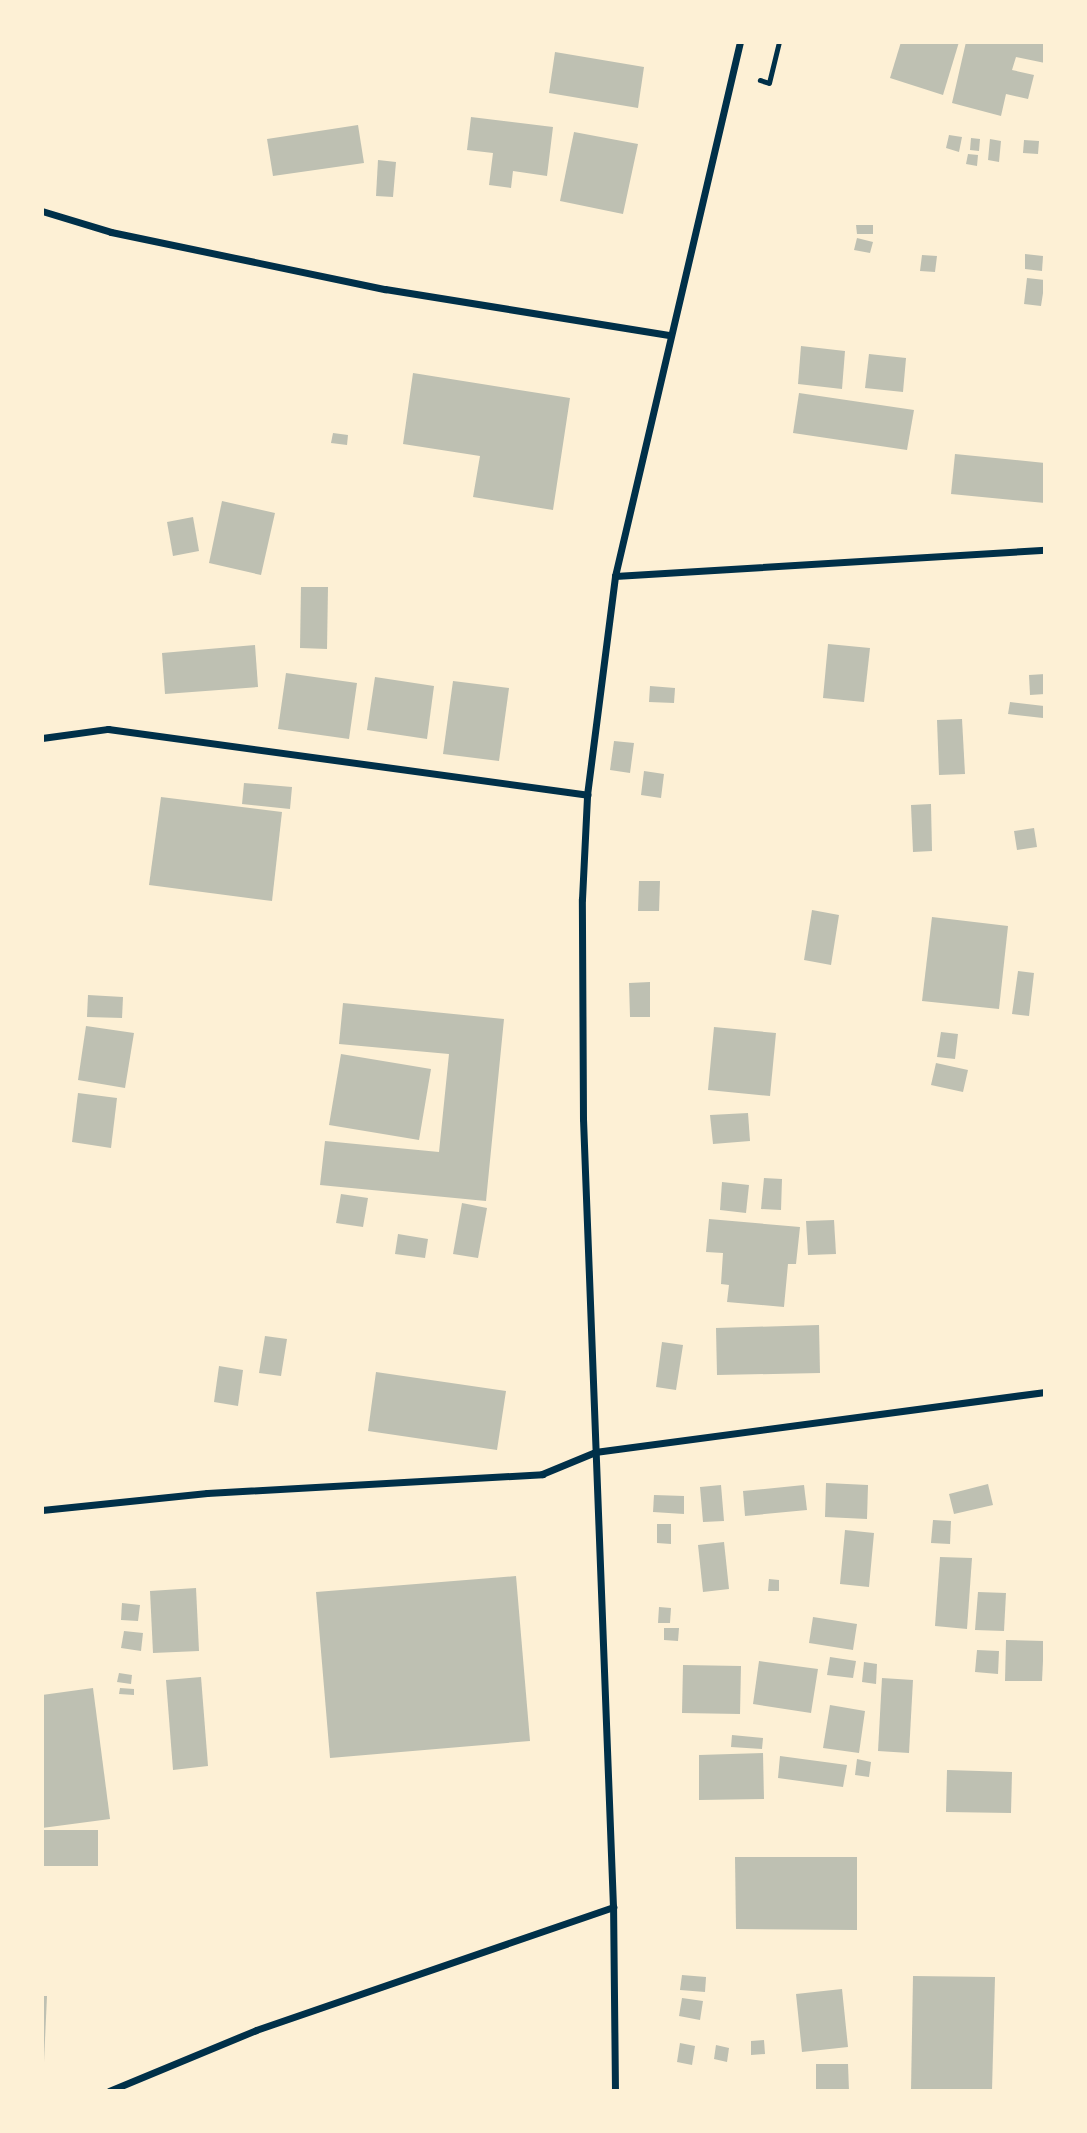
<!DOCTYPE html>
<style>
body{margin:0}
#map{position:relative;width:1087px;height:2133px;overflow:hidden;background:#fdf0d5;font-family:Barlow,sans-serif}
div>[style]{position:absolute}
.building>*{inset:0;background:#bec0b2}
.path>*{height:4.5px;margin:-2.25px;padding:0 2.25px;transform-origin:2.25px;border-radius:2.25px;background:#003049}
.minor>*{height:7px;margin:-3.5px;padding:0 3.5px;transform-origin:3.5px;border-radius:3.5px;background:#003049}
span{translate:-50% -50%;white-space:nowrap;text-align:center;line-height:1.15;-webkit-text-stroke:5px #fdf0d5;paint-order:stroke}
.frame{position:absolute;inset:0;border:44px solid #fdf0d5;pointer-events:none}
</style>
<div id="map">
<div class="building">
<div style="clip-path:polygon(901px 42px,959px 42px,943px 95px,890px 78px)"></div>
<div style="clip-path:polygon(966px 42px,1045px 42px,1045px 63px,1016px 57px,1012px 70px,1034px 75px,1028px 99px,1006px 94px,1001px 116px,952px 103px)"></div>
<div style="clip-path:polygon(555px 52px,644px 67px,638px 108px,549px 93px)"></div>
<div style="clip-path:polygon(471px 117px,553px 127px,547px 176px,513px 171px,511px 188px,489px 185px,493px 153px,467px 150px)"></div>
<div style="clip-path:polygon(358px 125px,364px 163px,273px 176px,267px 139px)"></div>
<div style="clip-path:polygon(574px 132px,638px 144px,623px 214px,560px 201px)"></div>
<div style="clip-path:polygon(949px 135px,962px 137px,959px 152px,946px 148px)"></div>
<div style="clip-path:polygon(971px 138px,980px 139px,979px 151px,970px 150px)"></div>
<div style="clip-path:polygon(990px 139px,1001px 141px,999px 162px,988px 160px)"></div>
<div style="clip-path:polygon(1024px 140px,1039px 141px,1038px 154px,1023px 153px)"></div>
<div style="clip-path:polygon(968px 154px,978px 155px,977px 166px,966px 164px)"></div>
<div style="clip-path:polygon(378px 160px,396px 162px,393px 197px,376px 196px)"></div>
<div style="clip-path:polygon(856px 225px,873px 225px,873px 234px,857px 234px)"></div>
<div style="clip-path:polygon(857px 238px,873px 242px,870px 253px,854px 250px)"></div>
<div style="clip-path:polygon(1025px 254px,1043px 256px,1042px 271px,1025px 269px)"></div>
<div style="clip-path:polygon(922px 255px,937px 256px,935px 272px,920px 271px)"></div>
<div style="clip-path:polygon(1027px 278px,1045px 280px,1041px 306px,1024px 304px)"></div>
<div style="clip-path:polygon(801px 346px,845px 351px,842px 389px,798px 384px)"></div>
<div style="clip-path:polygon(869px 354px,906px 358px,903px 392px,865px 388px)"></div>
<div style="clip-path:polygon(413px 373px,570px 398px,553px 510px,473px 497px,480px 456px,403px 444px)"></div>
<div style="clip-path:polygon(799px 393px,914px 410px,907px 450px,793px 433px)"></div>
<div style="clip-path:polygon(333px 433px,348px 435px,347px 445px,331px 443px)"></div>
<div style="clip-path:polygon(955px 454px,1045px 463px,1045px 503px,951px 494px)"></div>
<div style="clip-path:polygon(222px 501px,275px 513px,261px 575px,209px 563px)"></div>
<div style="clip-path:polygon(193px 517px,199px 551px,173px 556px,167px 522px)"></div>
<div style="clip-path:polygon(301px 587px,328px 587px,327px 649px,300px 648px)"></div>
<div style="clip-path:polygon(828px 644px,870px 648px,864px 702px,823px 698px)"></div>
<div style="clip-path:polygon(255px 645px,258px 687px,165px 694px,162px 653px)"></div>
<div style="clip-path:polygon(286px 673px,357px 683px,349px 739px,278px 729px)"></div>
<div style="clip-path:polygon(1045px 674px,1045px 694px,1030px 695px,1029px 675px)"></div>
<div style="clip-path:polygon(375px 677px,434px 686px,427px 739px,367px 730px)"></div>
<div style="clip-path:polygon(453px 681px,509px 688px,499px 761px,443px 754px)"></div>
<div style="clip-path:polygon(650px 686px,675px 688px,674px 703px,649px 702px)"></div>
<div style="clip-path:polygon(1010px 702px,1044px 706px,1043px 718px,1008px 714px)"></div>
<div style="clip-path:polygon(962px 719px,965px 774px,939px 775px,937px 720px)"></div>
<div style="clip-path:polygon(614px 741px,634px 743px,630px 773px,610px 770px)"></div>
<div style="clip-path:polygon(644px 771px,664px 774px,661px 798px,641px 795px)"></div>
<div style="clip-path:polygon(244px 783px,292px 787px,290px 809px,242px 804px)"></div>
<div style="clip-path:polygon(161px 797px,282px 812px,272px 901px,149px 885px)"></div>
<div style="clip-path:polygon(931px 804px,932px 851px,913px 852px,911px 805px)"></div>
<div style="clip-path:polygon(1034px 828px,1037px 847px,1017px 850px,1014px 831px)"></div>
<div style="clip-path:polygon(639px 881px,660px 881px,659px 911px,638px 911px)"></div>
<div style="clip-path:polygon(812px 910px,839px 915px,831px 965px,804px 960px)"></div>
<div style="clip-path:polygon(932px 917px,1008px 926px,999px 1009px,922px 1001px)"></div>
<div style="clip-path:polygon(1018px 971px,1034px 973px,1029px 1016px,1012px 1014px)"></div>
<div style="clip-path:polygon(650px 982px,650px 1017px,630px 1017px,629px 983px)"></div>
<div style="clip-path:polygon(88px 995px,123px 997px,122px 1018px,87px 1017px)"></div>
<div style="clip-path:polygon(343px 1003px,504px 1019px,486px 1201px,320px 1185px,325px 1141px,439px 1152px,449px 1054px,339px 1044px)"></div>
<div style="clip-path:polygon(86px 1026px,134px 1033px,125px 1088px,78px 1080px)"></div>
<div style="clip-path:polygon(714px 1027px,776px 1033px,770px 1096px,708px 1090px)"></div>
<div style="clip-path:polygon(941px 1032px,958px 1034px,955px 1059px,937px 1057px)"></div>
<div style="clip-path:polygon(341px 1054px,431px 1069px,419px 1140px,329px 1125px)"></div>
<div style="clip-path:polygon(936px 1063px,968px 1070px,963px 1092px,931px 1085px)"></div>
<div style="clip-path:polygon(78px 1093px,117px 1098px,111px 1148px,72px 1142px)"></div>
<div style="clip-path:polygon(748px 1113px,750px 1141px,713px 1144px,710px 1115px)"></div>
<div style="clip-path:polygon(764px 1178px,782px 1179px,781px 1210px,761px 1209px)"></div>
<div style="clip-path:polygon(722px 1182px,749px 1185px,746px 1213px,720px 1210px)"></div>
<div style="clip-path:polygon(341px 1194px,368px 1198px,363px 1227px,336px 1223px)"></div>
<div style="clip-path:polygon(462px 1203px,487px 1208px,478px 1258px,453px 1254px)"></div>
<div style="clip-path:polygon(709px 1219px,800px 1227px,796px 1264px,788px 1264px,784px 1307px,727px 1302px,729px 1285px,721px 1284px,723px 1253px,706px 1252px)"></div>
<div style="clip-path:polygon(834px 1220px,836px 1254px,808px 1255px,806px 1221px)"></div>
<div style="clip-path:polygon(398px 1234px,428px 1239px,425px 1258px,395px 1254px)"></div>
<div style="clip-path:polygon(819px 1325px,820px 1373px,717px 1375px,716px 1328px)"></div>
<div style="clip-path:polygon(265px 1336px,287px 1339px,281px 1376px,259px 1373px)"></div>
<div style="clip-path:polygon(662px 1342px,683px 1345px,676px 1390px,656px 1387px)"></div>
<div style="clip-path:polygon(219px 1366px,243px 1370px,238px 1406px,214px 1402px)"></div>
<div style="clip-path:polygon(376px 1372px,506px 1391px,497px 1450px,368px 1431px)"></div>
<div style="clip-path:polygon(826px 1483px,868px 1485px,867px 1519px,825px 1517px)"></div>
<div style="clip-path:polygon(988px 1484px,993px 1505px,954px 1514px,949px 1494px)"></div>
<div style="clip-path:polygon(721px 1485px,724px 1521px,703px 1522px,700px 1487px)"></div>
<div style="clip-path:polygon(804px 1485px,807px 1510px,745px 1516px,743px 1491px)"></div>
<div style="clip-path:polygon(654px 1495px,684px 1496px,684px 1514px,653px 1512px)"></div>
<div style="clip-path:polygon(933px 1520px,951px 1521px,950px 1544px,931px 1543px)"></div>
<div style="clip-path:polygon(657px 1524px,671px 1524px,671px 1544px,657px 1543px)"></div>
<div style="clip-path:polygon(845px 1530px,874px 1533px,869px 1587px,840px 1584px)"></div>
<div style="clip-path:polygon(724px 1542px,729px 1589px,703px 1592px,698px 1545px)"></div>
<div style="clip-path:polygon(940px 1557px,972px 1558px,967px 1629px,935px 1626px)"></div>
<div style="clip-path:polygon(516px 1576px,530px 1741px,330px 1758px,316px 1592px)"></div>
<div style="clip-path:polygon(769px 1579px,779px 1580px,779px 1591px,768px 1591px)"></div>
<div style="clip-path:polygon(196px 1588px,199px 1651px,153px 1653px,150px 1591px)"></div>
<div style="clip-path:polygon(978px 1592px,1006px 1593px,1004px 1631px,975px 1630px)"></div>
<div style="clip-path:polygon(122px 1603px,140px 1605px,138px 1621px,121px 1620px)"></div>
<div style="clip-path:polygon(659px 1607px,671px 1608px,670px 1623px,658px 1623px)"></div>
<div style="clip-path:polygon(813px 1617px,857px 1624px,853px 1650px,809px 1643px)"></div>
<div style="clip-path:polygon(664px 1628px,679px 1628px,678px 1641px,664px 1640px)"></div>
<div style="clip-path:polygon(124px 1631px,143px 1633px,141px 1651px,121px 1648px)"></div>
<div style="clip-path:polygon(1006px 1640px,1044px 1641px,1042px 1681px,1005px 1681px)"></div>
<div style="clip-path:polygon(977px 1650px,999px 1651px,998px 1674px,975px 1672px)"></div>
<div style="clip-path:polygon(830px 1657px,856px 1661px,853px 1678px,827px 1675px)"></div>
<div style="clip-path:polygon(759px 1661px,818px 1669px,811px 1713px,753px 1704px)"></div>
<div style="clip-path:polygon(864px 1662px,877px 1664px,876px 1684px,862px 1682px)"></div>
<div style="clip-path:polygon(683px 1665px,741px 1666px,740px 1714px,682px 1713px)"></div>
<div style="clip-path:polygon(119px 1673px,132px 1675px,131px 1684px,117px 1682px)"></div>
<div style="clip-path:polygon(201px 1677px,208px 1766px,173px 1770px,166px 1680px)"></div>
<div style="clip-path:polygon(882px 1678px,913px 1680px,909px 1753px,878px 1751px)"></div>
<div style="clip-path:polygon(93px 1688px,110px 1819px,42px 1828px,42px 1695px)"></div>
<div style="clip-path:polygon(120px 1688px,134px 1689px,134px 1695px,119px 1694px)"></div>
<div style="clip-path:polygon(830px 1705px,865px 1711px,859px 1753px,823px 1748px)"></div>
<div style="clip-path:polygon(732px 1735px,763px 1738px,762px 1749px,731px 1747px)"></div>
<div style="clip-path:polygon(763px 1753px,764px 1799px,699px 1800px,699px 1755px)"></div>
<div style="clip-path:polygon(780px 1756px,847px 1765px,843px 1787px,778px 1778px)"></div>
<div style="clip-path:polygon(857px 1759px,871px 1762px,869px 1777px,855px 1775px)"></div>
<div style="clip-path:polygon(947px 1770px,1012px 1772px,1011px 1813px,946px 1812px)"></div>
<div style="clip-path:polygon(42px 1830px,98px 1830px,98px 1866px,42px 1866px)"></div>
<div style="clip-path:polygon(735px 1857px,857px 1857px,857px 1930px,736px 1929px)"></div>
<div style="clip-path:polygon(682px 1975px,706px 1977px,705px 1992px,680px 1990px)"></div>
<div style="clip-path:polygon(913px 1976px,995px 1977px,992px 2091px,911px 2091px)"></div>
<div style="clip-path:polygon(842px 1989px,848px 2047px,802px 2052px,796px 1994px)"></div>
<div style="clip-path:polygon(42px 1996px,47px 1996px,44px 2062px,42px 2062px)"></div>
<div style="clip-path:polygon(682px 1998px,703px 2001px,700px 2020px,679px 2016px)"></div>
<div style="clip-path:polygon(764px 2040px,765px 2054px,751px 2055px,751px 2041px)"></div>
<div style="clip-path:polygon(680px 2043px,695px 2046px,692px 2065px,677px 2062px)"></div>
<div style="clip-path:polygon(716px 2045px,729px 2048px,727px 2062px,714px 2059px)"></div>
<div style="clip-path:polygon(816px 2064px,848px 2064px,849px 2091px,816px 2091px)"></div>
</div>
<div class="path">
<div style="left:760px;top:80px;width:9px;rotate:18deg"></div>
<div style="left:769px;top:83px;width:42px;rotate:-76.3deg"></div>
</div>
<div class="minor">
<div style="left:42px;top:211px;width:72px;rotate:16.9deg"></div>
<div style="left:111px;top:232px;width:280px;rotate:11.8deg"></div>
<div style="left:385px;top:289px;width:289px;rotate:9.2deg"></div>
<div style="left:615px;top:576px;width:431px;rotate:-3.5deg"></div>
<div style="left:42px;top:738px;width:67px;rotate:-7.8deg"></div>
<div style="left:108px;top:729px;width:484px;rotate:7.8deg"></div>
<div style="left:42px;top:1510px;width:166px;rotate:-5.9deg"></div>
<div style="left:207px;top:1493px;width:336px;rotate:-3.2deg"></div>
<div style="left:542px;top:1474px;width:57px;rotate:-22.5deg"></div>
<div style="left:595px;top:1452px;width:454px;rotate:-7.6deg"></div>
<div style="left:109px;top:2091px;width:159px;rotate:-22.5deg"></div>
<div style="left:256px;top:2030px;width:378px;rotate:-19deg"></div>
<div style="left:615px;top:2091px;width:184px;rotate:-90.6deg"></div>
<div style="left:613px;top:1907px;width:789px;rotate:-92.18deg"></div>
<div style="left:583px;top:1119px;width:220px;rotate:-90.3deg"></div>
<div style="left:582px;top:899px;width:104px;rotate:-87.2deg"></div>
<div style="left:587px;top:795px;width:221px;rotate:-82.7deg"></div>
<div style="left:615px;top:576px;width:548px;rotate:-76.83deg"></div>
</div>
<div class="frame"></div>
</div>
